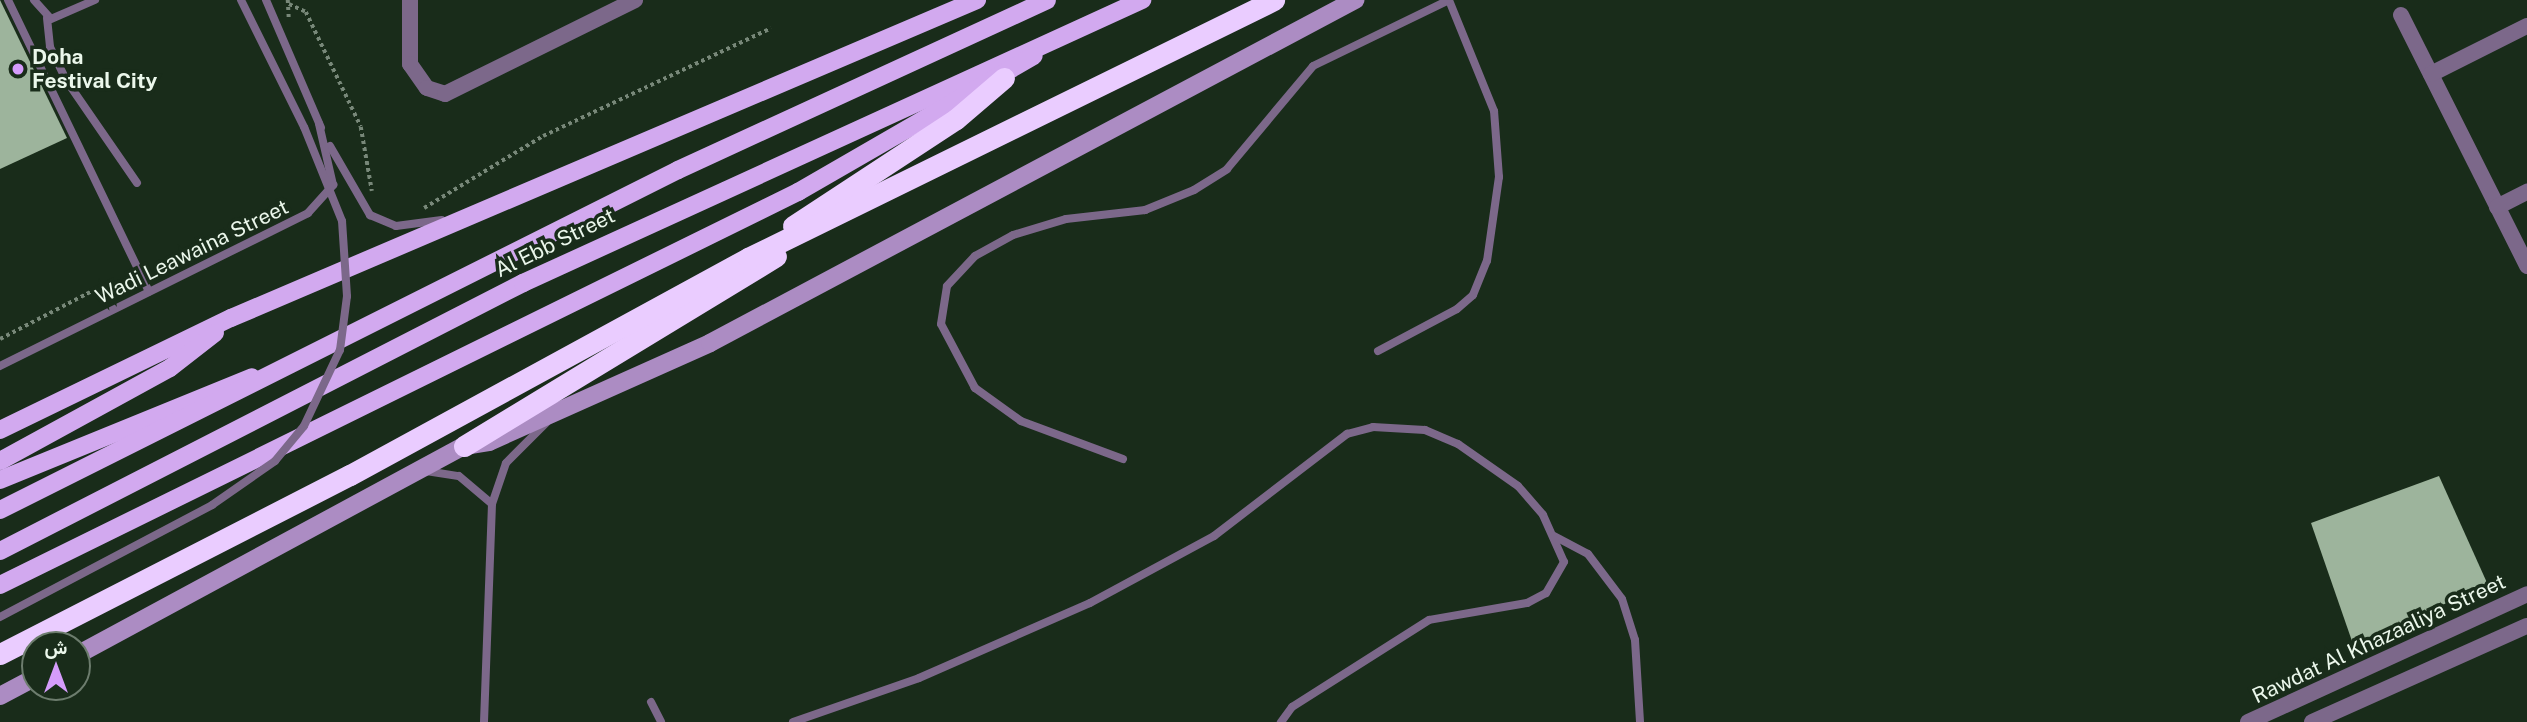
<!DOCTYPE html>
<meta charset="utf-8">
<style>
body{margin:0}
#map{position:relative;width:2527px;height:722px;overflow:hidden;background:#192c1a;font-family:"Public Sans",Vazirmatn,sans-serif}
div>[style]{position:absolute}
.building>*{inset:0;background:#9db49c}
.path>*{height:3.5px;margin-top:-1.75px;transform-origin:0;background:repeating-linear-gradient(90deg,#788879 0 3.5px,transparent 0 7px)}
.lane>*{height:8px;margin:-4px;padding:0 4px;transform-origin:4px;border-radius:4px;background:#7c688a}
.street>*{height:16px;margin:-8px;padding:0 8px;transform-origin:8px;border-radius:8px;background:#7c688a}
.secondary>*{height:18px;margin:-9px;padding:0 9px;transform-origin:9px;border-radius:9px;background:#ac8cc3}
.primary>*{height:18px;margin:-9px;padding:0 9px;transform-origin:9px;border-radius:9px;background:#d2a9ef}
.highway>*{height:21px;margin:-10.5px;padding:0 10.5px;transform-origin:10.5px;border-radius:10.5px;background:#eaccff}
.lane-bridge>*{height:8px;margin:-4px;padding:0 4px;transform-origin:4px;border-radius:4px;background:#7c688a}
.dots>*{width:19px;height:19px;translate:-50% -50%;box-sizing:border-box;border:4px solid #192c1a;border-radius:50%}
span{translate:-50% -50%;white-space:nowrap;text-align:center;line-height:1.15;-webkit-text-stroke:7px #192c1a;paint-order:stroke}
.poi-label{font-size:21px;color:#ebf7eb;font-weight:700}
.left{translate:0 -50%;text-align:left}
.street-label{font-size:21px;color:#ebf7eb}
.north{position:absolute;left:21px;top:631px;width:70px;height:70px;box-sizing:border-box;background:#192c1a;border:2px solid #6d7d6e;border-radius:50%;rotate:0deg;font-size:19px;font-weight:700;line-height:28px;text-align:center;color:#ebf7eb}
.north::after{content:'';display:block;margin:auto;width:24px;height:32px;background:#d59cfb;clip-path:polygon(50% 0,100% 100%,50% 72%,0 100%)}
</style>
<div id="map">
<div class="building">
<div style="clip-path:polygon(0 0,67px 138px,0 169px)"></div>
<div style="clip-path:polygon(2439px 476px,2488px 585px,2353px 644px,2311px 523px)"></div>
</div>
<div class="path">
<div style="left:288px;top:0;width:19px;rotate:87deg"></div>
<div style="left:289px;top:4px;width:19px;rotate:25deg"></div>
<div style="left:306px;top:12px;width:127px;rotate:64.4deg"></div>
<div style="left:361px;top:127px;width:65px;rotate:80.2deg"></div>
<div style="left:424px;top:208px;width:139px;rotate:-31.2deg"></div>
<div style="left:543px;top:136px;width:252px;rotate:-25.3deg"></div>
<div style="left:0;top:339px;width:113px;rotate:-27.5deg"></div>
</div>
<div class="lane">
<div style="left:8px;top:0;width:324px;rotate:64.2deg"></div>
<div style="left:34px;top:0;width:25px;rotate:48deg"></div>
<div style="left:51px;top:19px;width:48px;rotate:-23.4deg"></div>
<div style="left:241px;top:0;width:142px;rotate:63.6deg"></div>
<div style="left:266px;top:0;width:139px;rotate:66.7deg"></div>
<div style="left:47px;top:18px;width:29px;rotate:84deg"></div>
<div style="left:50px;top:47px;width:37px;rotate:64deg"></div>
<div style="left:66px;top:80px;width:125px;rotate:55.4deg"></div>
<div style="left:330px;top:146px;width:80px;rotate:59.9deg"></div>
<div style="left:370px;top:215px;width:28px;rotate:23deg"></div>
<div style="left:396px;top:226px;width:46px;rotate:-7.4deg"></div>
<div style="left:1378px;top:351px;width:89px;rotate:-28deg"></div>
<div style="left:1457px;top:309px;width:21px;rotate:-41deg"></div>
<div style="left:1473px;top:295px;width:37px;rotate:-68deg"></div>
<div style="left:1487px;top:261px;width:85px;rotate:-81.9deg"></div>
<div style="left:1499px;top:177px;width:66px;rotate:-94.3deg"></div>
<div style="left:1494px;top:111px;width:120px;rotate:-112.1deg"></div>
<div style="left:0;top:366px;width:344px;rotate:-26.4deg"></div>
<div style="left:308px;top:213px;width:38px;rotate:-48deg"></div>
<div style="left:333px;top:185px;width:63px;rotate:-102.9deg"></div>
<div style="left:1123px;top:459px;width:109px;rotate:-159.6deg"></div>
<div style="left:1021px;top:421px;width:57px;rotate:-144.3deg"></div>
<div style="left:975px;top:388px;width:72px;rotate:-118deg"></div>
<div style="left:941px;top:324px;width:38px;rotate:-81deg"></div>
<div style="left:947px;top:286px;width:41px;rotate:-47deg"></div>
<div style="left:975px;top:256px;width:43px;rotate:-28.9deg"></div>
<div style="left:1013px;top:235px;width:55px;rotate:-16.8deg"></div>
<div style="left:1066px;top:219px;width:80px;rotate:-6.5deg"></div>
<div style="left:1145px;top:210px;width:53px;rotate:-22.2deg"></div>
<div style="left:1194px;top:190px;width:39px;rotate:-32deg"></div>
<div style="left:1227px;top:169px;width:134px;rotate:-50.1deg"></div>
<div style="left:1313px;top:66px;width:151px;rotate:-25.9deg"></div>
<div style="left:426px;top:471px;width:33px;rotate:9deg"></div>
<div style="left:459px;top:476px;width:43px;rotate:40.3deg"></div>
<div style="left:1554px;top:536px;width:38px;rotate:28deg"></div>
<div style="left:1588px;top:554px;width:56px;rotate:52.9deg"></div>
<div style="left:1622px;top:599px;width:43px;rotate:72.4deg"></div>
<div style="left:1635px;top:640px;width:82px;rotate:86.5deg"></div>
<div style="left:0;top:617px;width:240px;rotate:-27.8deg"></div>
<div style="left:651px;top:702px;width:22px;rotate:63deg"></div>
<div style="left:484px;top:722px;width:218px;rotate:-87.9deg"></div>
<div style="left:492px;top:504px;width:43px;rotate:-71.1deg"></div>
<div style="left:506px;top:463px;width:57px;rotate:-45deg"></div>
<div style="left:793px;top:722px;width:133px;rotate:-19.2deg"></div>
<div style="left:919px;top:678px;width:187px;rotate:-23.7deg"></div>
<div style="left:1090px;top:603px;width:141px;rotate:-28.4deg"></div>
<div style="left:1214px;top:536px;width:168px;rotate:-37.5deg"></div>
<div style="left:1347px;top:434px;width:27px;rotate:-15deg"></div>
<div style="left:1373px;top:427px;width:52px;rotate:3.3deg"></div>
<div style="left:1425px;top:430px;width:36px;rotate:23deg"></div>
<div style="left:1458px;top:444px;width:73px;rotate:35deg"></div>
<div style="left:1518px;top:486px;width:38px;rotate:49deg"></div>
<div style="left:1543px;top:515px;width:51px;rotate:65.9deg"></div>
<div style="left:1564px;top:562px;width:36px;rotate:120deg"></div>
<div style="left:1546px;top:593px;width:21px;rotate:152deg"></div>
<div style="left:1527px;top:603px;width:99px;rotate:170.2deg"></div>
<div style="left:1429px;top:620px;width:162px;rotate:147.6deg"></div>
<div style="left:1292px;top:707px;width:19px;rotate:126deg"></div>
</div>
<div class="street">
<div style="left:410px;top:0;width:64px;rotate:90deg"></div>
<div style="left:410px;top:64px;width:29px;rotate:55deg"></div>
<div style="left:427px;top:88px;width:19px;rotate:18deg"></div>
<div style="left:445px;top:94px;width:212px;rotate:-26.3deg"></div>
<div style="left:2401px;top:15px;width:281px;rotate:63.3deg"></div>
<div style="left:2431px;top:74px;width:107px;rotate:-26.6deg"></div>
<div style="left:2497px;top:207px;width:34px;rotate:-27deg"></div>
<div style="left:2248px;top:722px;width:307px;rotate:-24.6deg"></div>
<div style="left:2312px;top:722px;width:235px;rotate:-24.1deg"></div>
</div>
<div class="secondary">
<div style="left:77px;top:655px;width:440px;rotate:-28.4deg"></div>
<div style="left:464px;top:446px;width:25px;rotate:-9deg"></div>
<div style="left:489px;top:442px;width:242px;rotate:-24.1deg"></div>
<div style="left:710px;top:343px;width:731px;rotate:-28deg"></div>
<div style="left:0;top:696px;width:40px;rotate:-28deg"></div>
</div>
<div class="primary">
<div style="left:0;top:430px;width:257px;rotate:-25.9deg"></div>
<div style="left:231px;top:318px;width:811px;rotate:-23.09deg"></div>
<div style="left:0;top:461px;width:194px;rotate:-28.7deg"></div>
<div style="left:170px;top:368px;width:57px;rotate:-37.9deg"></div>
<div style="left:0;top:480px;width:272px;rotate:-22.2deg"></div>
<div style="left:0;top:510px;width:758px;rotate:-26.63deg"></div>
<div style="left:678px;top:170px;width:406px;rotate:-24.7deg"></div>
<div style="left:0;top:551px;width:588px;rotate:-27.13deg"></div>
<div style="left:523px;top:283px;width:681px;rotate:-24.57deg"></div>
<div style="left:0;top:585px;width:890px;rotate:-26.22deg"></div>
<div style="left:798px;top:192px;width:272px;rotate:-30deg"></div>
</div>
<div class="highway">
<div style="left:793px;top:226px;width:195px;rotate:-33.3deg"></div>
<div style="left:956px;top:119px;width:63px;rotate:-40.5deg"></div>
<div style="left:464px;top:446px;width:365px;rotate:-31.3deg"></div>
<div style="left:0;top:654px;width:393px;rotate:-27.1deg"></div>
<div style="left:350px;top:475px;width:453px;rotate:-28.6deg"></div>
<div style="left:748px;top:258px;width:586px;rotate:-26.13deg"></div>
</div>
<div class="lane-bridge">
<div style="left:212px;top:505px;width:77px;rotate:-34.9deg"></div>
<div style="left:275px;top:461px;width:45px;rotate:-50.4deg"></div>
<div style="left:304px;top:426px;width:84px;rotate:-64.7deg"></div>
<div style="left:340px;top:350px;width:54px;rotate:-82.6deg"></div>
<div style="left:347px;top:296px;width:75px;rotate:-93.8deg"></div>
<div style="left:342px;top:221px;width:101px;rotate:-112deg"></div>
</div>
<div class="dots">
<div style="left:18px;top:69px;background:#d59cfb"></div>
</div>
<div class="poi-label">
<span class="left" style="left:32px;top:69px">Doha<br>Festival City</span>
</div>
<div class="street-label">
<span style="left:555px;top:243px;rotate:-26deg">Al Ebb Street</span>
<span style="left:192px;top:252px;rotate:-26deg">Wadi Leawaina Street</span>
<span style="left:2379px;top:639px;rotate:-25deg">Rawdat Al Khazaaliya Street</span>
</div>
<div class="north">ش</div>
</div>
